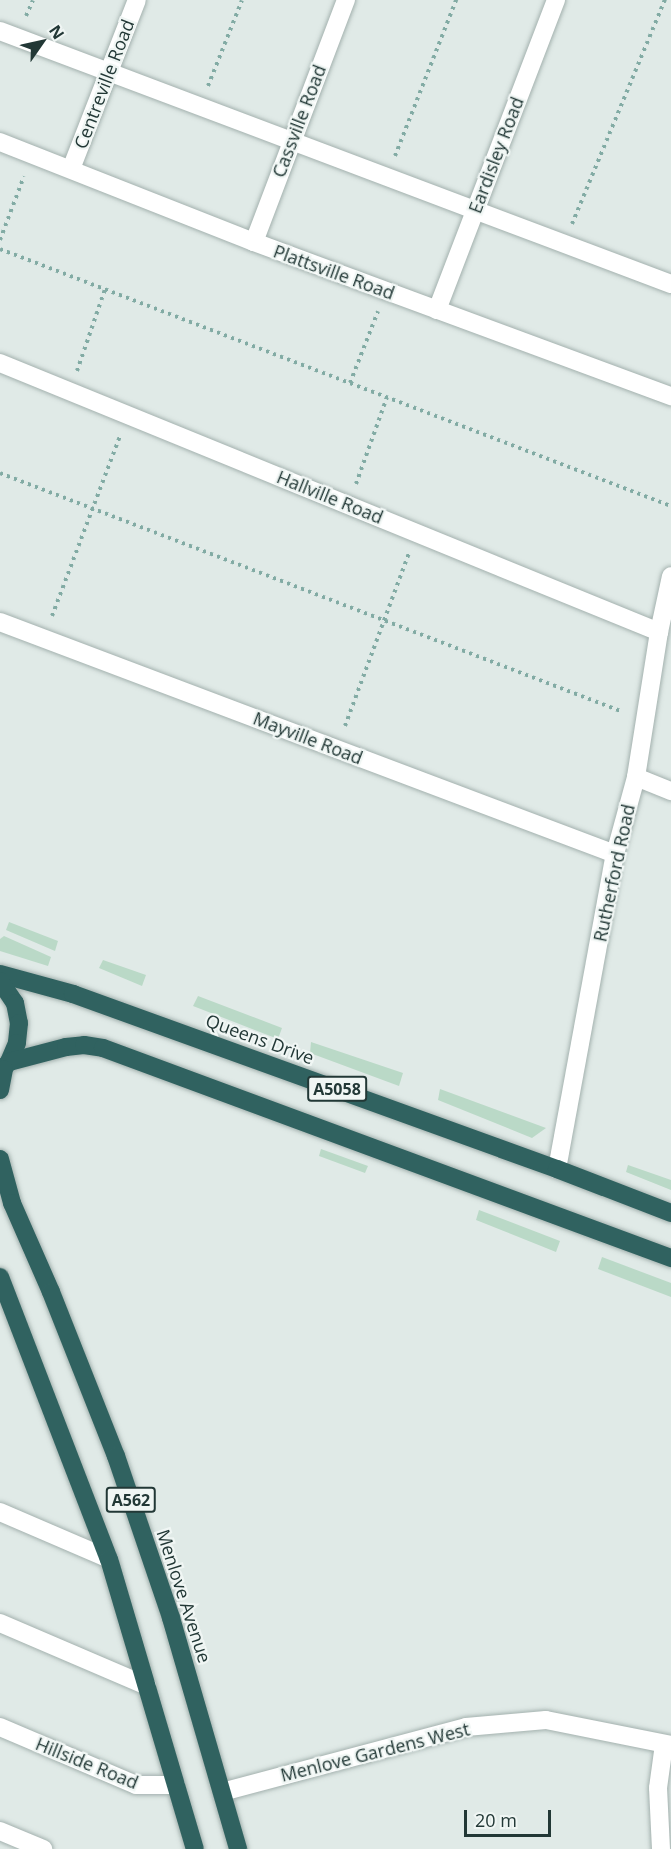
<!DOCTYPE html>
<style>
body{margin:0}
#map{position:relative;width:671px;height:1849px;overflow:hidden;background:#e0eae7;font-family:"Open Sans",sans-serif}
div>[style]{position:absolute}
.green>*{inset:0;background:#bad9c7}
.path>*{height:4px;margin-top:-2px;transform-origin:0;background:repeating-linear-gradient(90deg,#82aba4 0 3px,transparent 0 7.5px)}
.roads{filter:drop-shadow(0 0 2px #a3b1ae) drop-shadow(0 0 2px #a3b1ae)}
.lane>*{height:18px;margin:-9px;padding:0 9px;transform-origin:9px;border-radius:9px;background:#fff}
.street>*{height:18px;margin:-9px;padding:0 9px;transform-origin:9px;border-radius:9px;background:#fff}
.highway>*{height:18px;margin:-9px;padding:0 9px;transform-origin:9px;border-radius:9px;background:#306260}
span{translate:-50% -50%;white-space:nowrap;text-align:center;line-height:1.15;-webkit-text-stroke:4.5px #f0f6f4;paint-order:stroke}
.shield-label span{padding:2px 4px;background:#f0f6f4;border:2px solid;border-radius:4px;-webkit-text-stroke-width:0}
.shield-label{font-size:16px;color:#223836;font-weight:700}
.street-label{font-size:18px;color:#223836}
.north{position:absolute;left:12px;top:12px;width:60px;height:60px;-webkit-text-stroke:4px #f0f6f4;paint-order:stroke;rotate:56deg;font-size:16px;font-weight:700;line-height:24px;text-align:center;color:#223836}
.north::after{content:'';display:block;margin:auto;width:21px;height:27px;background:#223836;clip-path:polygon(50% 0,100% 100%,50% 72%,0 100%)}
.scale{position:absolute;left:464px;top:1810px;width:87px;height:27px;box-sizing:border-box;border:3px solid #223836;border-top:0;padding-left:8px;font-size:18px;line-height:21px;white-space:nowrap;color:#223836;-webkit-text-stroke:4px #f0f6f4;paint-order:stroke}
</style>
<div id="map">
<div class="green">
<div style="clip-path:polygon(9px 922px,58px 941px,55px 951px,6px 930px)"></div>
<div style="clip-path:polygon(4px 936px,51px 957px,48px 966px,0 951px,0 939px)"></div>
<div style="clip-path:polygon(103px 960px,146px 975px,142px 986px,99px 968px)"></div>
<div style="clip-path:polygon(198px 996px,282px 1028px,278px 1039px,193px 1006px)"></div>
<div style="clip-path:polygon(311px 1042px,403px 1073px,399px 1086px,310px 1053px)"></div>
<div style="clip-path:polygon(440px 1089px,546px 1128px,532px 1138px,438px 1100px)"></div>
<div style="clip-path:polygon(321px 1149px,368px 1166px,365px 1173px,319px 1156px)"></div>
<div style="clip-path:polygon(628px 1165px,671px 1180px,671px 1190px,626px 1172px)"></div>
<div style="clip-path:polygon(479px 1210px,560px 1241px,556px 1252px,476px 1220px)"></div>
<div style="clip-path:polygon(602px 1257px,671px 1283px,671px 1297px,598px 1269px)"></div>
</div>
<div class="path">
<div style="left:26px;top:16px;width:17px;rotate:-66deg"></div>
<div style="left:208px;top:86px;width:92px;rotate:-68.4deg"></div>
<div style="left:395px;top:156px;width:168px;rotate:-68.6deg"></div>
<div style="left:572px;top:224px;width:243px;rotate:-67.5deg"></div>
<div style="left:0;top:240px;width:68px;rotate:-69.4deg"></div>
<div style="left:0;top:249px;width:719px;rotate:20.96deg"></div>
<div style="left:77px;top:371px;width:87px;rotate:-71.1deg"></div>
<div style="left:350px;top:383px;width:77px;rotate:-68.7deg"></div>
<div style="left:0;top:473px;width:667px;rotate:20.99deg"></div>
<div style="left:356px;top:484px;width:92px;rotate:-70.4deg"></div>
<div style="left:52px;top:616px;width:192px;rotate:-69.3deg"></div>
<div style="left:345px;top:726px;width:184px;rotate:-69.7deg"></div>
</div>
<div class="roads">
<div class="lane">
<div style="left:0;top:31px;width:717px;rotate:20.66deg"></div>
<div style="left:0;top:1623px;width:160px;rotate:23.2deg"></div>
<div style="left:0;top:1831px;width:47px;rotate:22.7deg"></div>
</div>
<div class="street">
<div style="left:0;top:142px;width:273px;rotate:21.5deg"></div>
<div style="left:254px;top:242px;width:445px;rotate:20.3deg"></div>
<div style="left:71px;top:169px;width:181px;rotate:-68.7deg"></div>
<div style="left:254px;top:242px;width:259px;rotate:-69.2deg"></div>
<div style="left:437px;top:310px;width:332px;rotate:-69deg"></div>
<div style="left:0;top:363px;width:712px;rotate:22.2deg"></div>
<div style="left:0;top:622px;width:657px;rotate:20.67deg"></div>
<div style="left:636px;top:777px;width:38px;rotate:22deg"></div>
<div style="left:557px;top:1169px;width:320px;rotate:-79.6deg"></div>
<div style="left:615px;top:854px;width:80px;rotate:-74.7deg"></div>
<div style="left:636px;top:777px;width:147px;rotate:-81deg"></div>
<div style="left:659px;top:632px;width:57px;rotate:-77.9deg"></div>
<div style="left:0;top:1512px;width:119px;rotate:23.3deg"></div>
<div style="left:0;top:1727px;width:148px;rotate:23.1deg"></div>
<div style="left:136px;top:1785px;width:40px"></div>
<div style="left:222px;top:1792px;width:253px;rotate:-14.9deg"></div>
<div style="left:466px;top:1727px;width:80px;rotate:-5deg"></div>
<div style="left:546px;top:1720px;width:127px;rotate:11.3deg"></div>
<div style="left:661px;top:1849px;width:61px;rotate:-92.8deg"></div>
<div style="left:658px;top:1788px;width:44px;rotate:-82.2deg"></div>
</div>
<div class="highway">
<div style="left:0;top:974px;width:76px;rotate:15.3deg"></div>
<div style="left:73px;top:994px;width:515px;rotate:19.88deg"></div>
<div style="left:557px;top:1169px;width:122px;rotate:21.1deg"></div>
<div style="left:0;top:981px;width:27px;rotate:56deg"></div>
<div style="left:15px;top:1003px;width:20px;rotate:79deg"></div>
<div style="left:19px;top:1023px;width:20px;rotate:96deg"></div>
<div style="left:17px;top:1043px;width:21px;rotate:113deg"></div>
<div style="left:9px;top:1062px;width:13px;rotate:132deg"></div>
<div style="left:9px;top:1062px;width:59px;rotate:-14.7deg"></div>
<div style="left:66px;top:1047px;width:18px;rotate:-6deg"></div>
<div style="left:84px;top:1045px;width:19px;rotate:9deg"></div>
<div style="left:103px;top:1048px;width:606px;rotate:20.29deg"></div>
<div style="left:0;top:1090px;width:21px;rotate:-79deg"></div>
<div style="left:0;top:1159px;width:46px;rotate:74.7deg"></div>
<div style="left:12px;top:1203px;width:97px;rotate:66.3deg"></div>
<div style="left:51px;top:1292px;width:176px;rotate:68.4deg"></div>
<div style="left:116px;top:1456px;width:171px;rotate:71.2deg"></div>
<div style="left:171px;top:1618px;width:241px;rotate:73.8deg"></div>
<div style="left:0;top:1277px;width:302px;rotate:68.9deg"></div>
<div style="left:109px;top:1559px;width:302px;rotate:73.5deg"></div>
</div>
</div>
<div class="shield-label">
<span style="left:337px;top:1089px">A5058</span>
<span style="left:131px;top:1500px">A562</span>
</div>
<div class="street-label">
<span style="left:104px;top:84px;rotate:-69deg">Centreville Road</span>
<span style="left:299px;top:121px;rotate:-69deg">Cassville Road</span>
<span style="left:496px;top:155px;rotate:-69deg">Eardisley Road</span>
<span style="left:334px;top:272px;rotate:20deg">Plattsville Road</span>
<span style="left:330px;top:497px;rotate:22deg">Hallville Road</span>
<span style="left:308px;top:738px;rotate:21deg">Mayville Road</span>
<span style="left:614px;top:873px;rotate:-78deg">Rutherford Road</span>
<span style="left:260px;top:1039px;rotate:20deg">Queens Drive</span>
<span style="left:184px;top:1596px;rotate:72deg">Menlove Avenue</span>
<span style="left:375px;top:1752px;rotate:-14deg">Menlove Gardens West</span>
<span style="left:87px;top:1763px;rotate:22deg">Hillside Road</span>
</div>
<div class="north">N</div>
<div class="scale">20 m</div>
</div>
